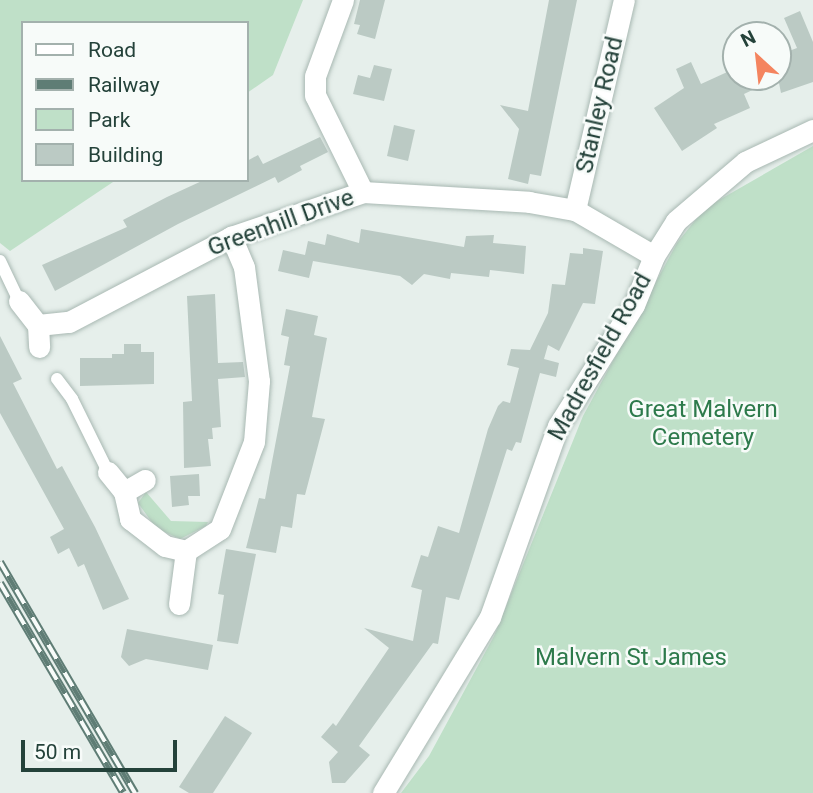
<!DOCTYPE html>
<style>
body{margin:0}
#map{position:relative;width:813px;height:793px;overflow:hidden;background:#e6efeb;font-family:Roboto,sans-serif}
div>[style]{position:absolute}
.green>*{inset:0;background:#bfe0c8}
.building>*{inset:0;background:#bbcac4}
.roads{filter:drop-shadow(0 0 2px #a8b8b2) drop-shadow(0 0 2px #a8b8b2)}
.lane>*{height:12px;margin:-6px;padding:0 6px;transform-origin:6px;border-radius:6px;background:#fff}
.street>*{height:21px;margin:-10.5px;padding:0 10.5px;transform-origin:10.5px;border-radius:10.5px;background:#fff}
.secondary>*{height:21px;margin:-10.5px;padding:0 10.5px;transform-origin:10.5px;border-radius:10.5px;background:#fff}
.rail>*{height:8px;margin-top:-4px;transform-origin:0;background:repeating-linear-gradient(90deg,#f7fbf9 0 16px,#5f7d75 0 32px);box-sizing:border-box;border-block:2px solid #5f7d75}
span{translate:-50% -50%;white-space:nowrap;text-align:center;line-height:1.15;-webkit-text-stroke:5px #f7fbf9;paint-order:stroke}
.street-label{font-size:24px;color:#24423a}
.park-label{font-size:24px;color:#2d7a4b}
.legend{position:absolute;left:21px;top:21px;width:228px;height:161px;box-sizing:border-box;background:#f7fbf9;border:2px solid #a3b1ad;margin:0;padding:9px 12px;list-style:none;font-size:21px;color:#24423a}
.legend li{display:flex;align-items:center;gap:14px;height:35px}
.legend b{width:35px;border:2px solid #a3b1ad}
.north{position:absolute;left:722px;top:21px;width:70px;height:70px;box-sizing:border-box;background:#f7fbf9;border:2px solid #a3b1ad;border-radius:50%;rotate:333deg;font-size:19px;font-weight:700;line-height:28px;text-align:center;color:#24423a}
.north::after{content:'';display:block;margin:auto;width:24px;height:32px;background:#f4845f;clip-path:polygon(50% 0,100% 100%,50% 72%,0 100%)}
.scale{position:absolute;left:21px;top:740px;width:156px;height:32px;box-sizing:border-box;border:4px solid #24423a;border-top:0;padding-left:9px;font-size:21px;line-height:24px;white-space:nowrap;color:#24423a;-webkit-text-stroke:5px #f7fbf9;paint-order:stroke}
</style>
<div id="map">
<div class="green">
<div style="clip-path:polygon(0 0,303px 0,273px 75px,247px 93px,247px 23px,23px 23px,23px 180px,116px 180px,10px 251px,0 243px)"></div>
<div style="clip-path:polygon(813px 146px,813px 793px,401px 793px,429px 756px,494px 636px,583px 416px,677px 243px,705px 208px)"></div>
<div style="clip-path:polygon(146px 492px,171px 521px,208px 522px,206px 526px,180px 539px,156px 528px,138px 503px)"></div>
</div>
<div class="building">
<div style="clip-path:polygon(360px 0,385px 0,375px 39px,357px 34px,360px 25px,354px 24px)"></div>
<div style="clip-path:polygon(549px 0,577px 0,541px 176px,530px 174px,528px 184px,508px 179px,519px 129px,500px 105px,528px 111px)"></div>
<div style="clip-path:polygon(800px 11px,813px 42px,813px 82px,781px 93px,778px 78px,744px 94px,750px 108px,714px 124px,717px 128px,682px 151px,654px 108px,684px 88px,676px 69px,691px 62px,701px 84px,736px 68px,736px 77px,778px 77px,778px 55px,797px 48px,784px 18px)"></div>
<div style="clip-path:polygon(374px 65px,392px 69px,384px 101px,353px 94px,358px 75px,370px 78px)"></div>
<div style="clip-path:polygon(394px 125px,415px 130px,408px 161px,387px 156px)"></div>
<div style="clip-path:polygon(320px 137px,328px 152px,300px 166px,302px 170px,278px 183px,275px 177px,178px 224px,55px 291px,42px 265px,127px 227px,123px 220px,167px 197px,204px 180px,247px 180px,247px 161px,258px 155px,263px 164px)"></div>
<div style="clip-path:polygon(361px 229px,464px 247px,466px 236px,494px 235px,493px 243px,526px 246px,524px 274px,490px 270px,489px 277px,451px 273px,450px 279px,424px 274px,412px 285px,400px 276px,313px 261px,309px 278px,278px 271px,283px 250px,305px 255px,308px 241px,325px 245px,327px 234px,359px 243px)"></div>
<div style="clip-path:polygon(583px 248px,603px 251px,595px 304px,583px 303px,559px 351px,548px 345px,544px 359px,559px 363px,556px 377px,540px 373px,521px 443px,516px 442px,512px 451px,507px 449px,459px 600px,446px 597px,438px 644px,433px 643px,359px 746px,370px 755px,345px 783px,332px 783px,329px 762px,338px 752px,321px 737px,333px 723px,336px 726px,389px 648px,364px 628px,413px 641px,422px 590px,411px 587px,421px 555px,428px 557px,438px 526px,459px 533px,488px 429px,498px 406px,503px 401px,510px 403px,519px 368px,507px 365px,511px 349px,530px 350px,548px 313px,552px 284px,565px 285px,570px 253px,583px 254px)"></div>
<div style="clip-path:polygon(215px 294px,218px 363px,243px 362px,245px 377px,218px 379px,221px 427px,212px 428px,213px 439px,208px 439px,211px 466px,184px 468px,183px 402px,192px 401px,187px 296px)"></div>
<div style="clip-path:polygon(286px 309px,318px 316px,314px 335px,327px 338px,312px 417px,325px 419px,305px 495px,297px 494px,292px 528px,281px 526px,276px 553px,246px 548px,259px 498px,265px 499px,290px 366px,284px 365px,289px 337px,281px 335px)"></div>
<div style="clip-path:polygon(0 336px,22px 379px,13px 383px,57px 469px,62px 466px,95px 527px,129px 599px,103px 610px,84px 564px,78px 567px,69px 548px,58px 554px,50px 537px,64px 529px,0 413px)"></div>
<div style="clip-path:polygon(124px 344px,141px 344px,141px 352px,154px 352px,154px 384px,80px 386px,80px 358px,112px 358px,112px 354px,124px 354px)"></div>
<div style="clip-path:polygon(199px 474px,200px 496px,188px 496px,189px 505px,172px 507px,170px 476px)"></div>
<div style="clip-path:polygon(226px 549px,256px 554px,238px 644px,217px 641px,224px 595px,218px 594px)"></div>
<div style="clip-path:polygon(127px 629px,213px 645px,208px 670px,146px 659px,129px 666px,121px 657px)"></div>
<div style="clip-path:polygon(225px 716px,252px 733px,213px 793px,189px 793px,179px 787px)"></div>
</div>
<div class="roads">
<div class="lane">
<div style="left:0;top:261px;width:44px;rotate:64.6deg"></div>
<div style="left:57px;top:379px;width:25px;rotate:53deg"></div>
<div style="left:72px;top:399px;width:81px;rotate:63.7deg"></div>
</div>
<div class="street">
<div style="left:343px;top:0;width:81px;rotate:110.2deg"></div>
<div style="left:315px;top:76px;width:19px;rotate:90deg"></div>
<div style="left:315px;top:95px;width:108px;rotate:63.7deg"></div>
<div style="left:575px;top:210px;width:216px;rotate:-76.9deg"></div>
<div style="left:19px;top:301px;width:31px;rotate:52deg"></div>
<div style="left:38px;top:325px;width:31px;rotate:-6deg"></div>
<div style="left:69px;top:322px;width:183px;rotate:-27.7deg"></div>
<div style="left:231px;top:237px;width:139px;rotate:-18.8deg"></div>
<div style="left:363px;top:192px;width:166px;rotate:3.4deg"></div>
<div style="left:529px;top:202px;width:47px;rotate:9.9deg"></div>
<div style="left:575px;top:210px;width:91px;rotate:30.2deg"></div>
<div style="left:38px;top:325px;width:22px;rotate:87deg"></div>
<div style="left:108px;top:472px;width:26px;rotate:51deg"></div>
<div style="left:124px;top:492px;width:28px;rotate:77deg"></div>
<div style="left:130px;top:519px;width:44px;rotate:37.6deg"></div>
<div style="left:165px;top:546px;width:22px;rotate:13deg"></div>
<div style="left:186px;top:551px;width:40px;rotate:-32.9deg"></div>
<div style="left:220px;top:529px;width:93px;rotate:-68.7deg"></div>
<div style="left:254px;top:442px;width:61px;rotate:-85.3deg"></div>
<div style="left:259px;top:381px;width:115px;rotate:-97.5deg"></div>
<div style="left:244px;top:267px;width:33px;rotate:-113deg"></div>
<div style="left:124px;top:492px;width:24px;rotate:-30deg"></div>
<div style="left:179px;top:604px;width:53px;rotate:-82.5deg"></div>
</div>
<div class="secondary">
<div style="left:383px;top:793px;width:206px;rotate:-58.7deg"></div>
<div style="left:490px;top:617px;width:203px;rotate:-70.4deg"></div>
<div style="left:558px;top:426px;width:143px;rotate:-57.9deg"></div>
<div style="left:634px;top:305px;width:53px;rotate:-67.8deg"></div>
<div style="left:654px;top:256px;width:41px;rotate:-57.8deg"></div>
<div style="left:676px;top:221px;width:91px;rotate:-40.5deg"></div>
<div style="left:745px;top:162px;width:75px;rotate:-25.2deg"></div>
</div>
</div>
<div class="rail">
<div style="left:0;top:562px;width:268px;rotate:59.7deg"></div>
<div style="left:0;top:583px;width:243px;rotate:59.6deg"></div>
</div>
<div class="street-label">
<span style="left:600px;top:105px;rotate:-77deg">Stanley Road</span>
<span style="left:281px;top:223px;rotate:-20deg">Greenhill Drive</span>
<span style="left:600px;top:357px;rotate:-61deg">Madresfield Road</span>
</div>
<div class="park-label">
<span style="left:703px;top:424px">Great Malvern<br>Cemetery</span>
<span style="left:631px;top:658px">Malvern St James</span>
</div>
<ul class="legend">
<li><b style="height:9px;background:#fff"></b>Road</li>
<li><b style="height:9px;background:#5f7d75"></b>Railway</li>
<li><b style="height:19px;background:#bfe0c8"></b>Park</li>
<li><b style="height:19px;background:#bbcac4"></b>Building</li>
</ul>
<div class="north">N</div>
<div class="scale">50 m</div>
</div>
